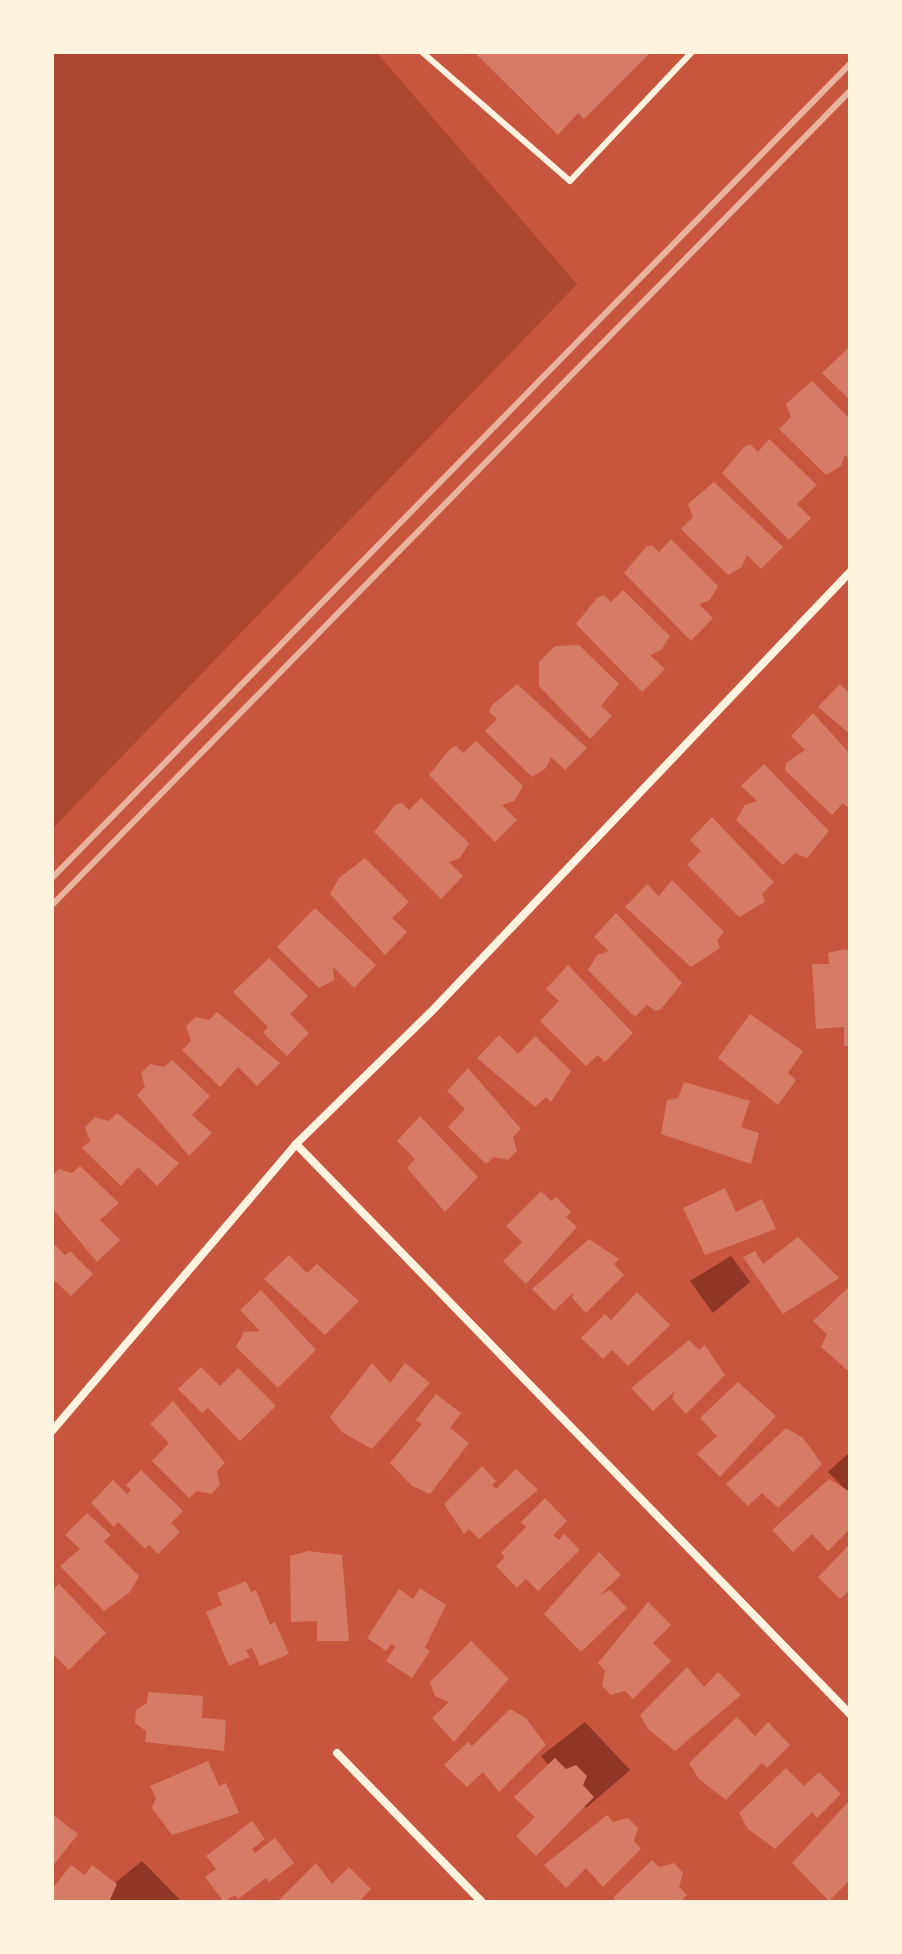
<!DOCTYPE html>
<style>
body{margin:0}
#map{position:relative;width:902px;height:1954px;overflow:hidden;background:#c8553d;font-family:Mulish,sans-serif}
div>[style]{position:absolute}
.green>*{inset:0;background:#ae4732}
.water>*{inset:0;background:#8f3625}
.building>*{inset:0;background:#d67c66}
.service>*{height:6px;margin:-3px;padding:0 3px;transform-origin:3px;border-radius:3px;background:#fff3e0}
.minor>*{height:8px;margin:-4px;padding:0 4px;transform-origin:4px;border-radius:4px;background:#fff3e0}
.rail>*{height:6px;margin:-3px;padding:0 3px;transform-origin:3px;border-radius:3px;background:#e9b49f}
span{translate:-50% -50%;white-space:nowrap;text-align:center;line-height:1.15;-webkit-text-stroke:8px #fff3e0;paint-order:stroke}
.frame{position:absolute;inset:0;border:54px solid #fff3e0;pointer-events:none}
</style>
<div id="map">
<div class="green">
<div style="clip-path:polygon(52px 52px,376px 52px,577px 284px,52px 829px)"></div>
</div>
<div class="water">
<div style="clip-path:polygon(731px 1256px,750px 1282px,713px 1313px,690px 1281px)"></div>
<div style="clip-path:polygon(850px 1452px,850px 1494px,828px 1472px)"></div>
<div style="clip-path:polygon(585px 1722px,630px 1770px,586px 1808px,541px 1756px)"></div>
<div style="clip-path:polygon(142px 1861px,182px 1902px,107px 1902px,100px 1895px)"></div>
</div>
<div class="building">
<div style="clip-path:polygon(474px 52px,651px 52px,584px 119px,578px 113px,558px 135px)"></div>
<div style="clip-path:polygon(850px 346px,850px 400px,822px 373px)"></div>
<div style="clip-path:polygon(812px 381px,850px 419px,850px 460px,845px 455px,841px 466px,826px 475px,779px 429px,791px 417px,786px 404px)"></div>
<div style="clip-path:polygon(769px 439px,817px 485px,797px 504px,811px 518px,789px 540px,722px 473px,744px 447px,750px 444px,758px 452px)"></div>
<div style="clip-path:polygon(714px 482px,783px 547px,761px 569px,747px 555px,742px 567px,728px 575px,681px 529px,693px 517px,688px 504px)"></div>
<div style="clip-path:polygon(671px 539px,718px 586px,710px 600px,699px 604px,713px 618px,691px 641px,624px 573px,646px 547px,652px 545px,659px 552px)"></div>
<div style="clip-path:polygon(623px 590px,670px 636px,661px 650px,650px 655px,665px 669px,642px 692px,576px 624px,597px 598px,604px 595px,611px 602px)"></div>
<div style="clip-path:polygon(579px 645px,619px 684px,601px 706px,612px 716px,590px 739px,539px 686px,539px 662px,555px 646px)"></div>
<div style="clip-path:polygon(517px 684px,587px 748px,565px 770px,551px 757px,546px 768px,532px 777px,485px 731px,497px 719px,489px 712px,492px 705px)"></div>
<div style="clip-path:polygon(840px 684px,850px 694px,850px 734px,818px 707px)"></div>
<div style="clip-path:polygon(813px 713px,850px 754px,850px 809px,843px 803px,832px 815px,785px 770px,786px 763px,805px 750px,791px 736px)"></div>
<div style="clip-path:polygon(476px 741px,523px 786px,514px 801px,502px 805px,517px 820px,495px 842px,429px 775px,450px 749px,456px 746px,463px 753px)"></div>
<div style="clip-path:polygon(764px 764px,829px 831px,807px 858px,795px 853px,783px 865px,736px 820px,745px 805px,757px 801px,741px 786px)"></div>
<div style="clip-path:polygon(421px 798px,469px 843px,460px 858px,449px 862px,463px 876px,441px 899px,374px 832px,395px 805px,402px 803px,409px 810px)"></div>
<div style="clip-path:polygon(712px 817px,774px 882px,762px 894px,765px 902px,739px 917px,687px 865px,701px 851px,690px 840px)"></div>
<div style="clip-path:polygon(365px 858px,409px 902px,392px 918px,407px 932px,385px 955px,330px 894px,339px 878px)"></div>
<div style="clip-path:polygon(672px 880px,724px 932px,717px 940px,720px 948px,691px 967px,625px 907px,647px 884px,659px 896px)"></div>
<div style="clip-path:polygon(315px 908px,376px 965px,354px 988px,333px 967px,334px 980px,319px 988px,277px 947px)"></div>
<div style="clip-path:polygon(616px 913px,682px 983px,661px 1009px,655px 1011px,647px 1005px,635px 1017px,588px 970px,597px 955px,609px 951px,594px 937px)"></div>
<div style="clip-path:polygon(846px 949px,850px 952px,850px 1046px,844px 1046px,844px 1027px,816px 1029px,812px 964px,829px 964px,828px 953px)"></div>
<div style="clip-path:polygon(269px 958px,308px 996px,290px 1014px,309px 1033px,287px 1056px,263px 1033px,268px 1027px,233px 992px)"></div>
<div style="clip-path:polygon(568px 965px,633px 1033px,605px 1062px,598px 1055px,586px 1066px,540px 1021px,559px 1001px,546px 989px)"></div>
<div style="clip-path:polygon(217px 1012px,280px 1063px,257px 1086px,238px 1067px,220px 1087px,182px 1050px,191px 1041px,186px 1026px,196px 1017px,209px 1020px)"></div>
<div style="clip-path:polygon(750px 1014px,803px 1051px,788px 1073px,796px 1080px,778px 1105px,718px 1058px)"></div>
<div style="clip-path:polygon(499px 1035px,518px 1054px,535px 1036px,571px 1071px,551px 1102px,546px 1097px,535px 1107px,477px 1058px)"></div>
<div style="clip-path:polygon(172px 1060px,210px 1096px,192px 1115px,212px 1133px,189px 1156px,137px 1095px,145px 1087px,141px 1073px,150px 1064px,164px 1067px)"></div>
<div style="clip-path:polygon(468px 1068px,521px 1129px,513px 1137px,517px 1151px,508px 1160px,494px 1157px,486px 1164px,448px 1127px,465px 1109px,447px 1091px)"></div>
<div style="clip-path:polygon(684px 1082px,750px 1101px,741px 1127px,759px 1133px,751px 1164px,661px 1134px,667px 1100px,678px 1098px)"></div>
<div style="clip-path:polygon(117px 1113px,179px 1163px,157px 1186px,138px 1167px,121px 1186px,82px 1148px,90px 1141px,85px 1127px,95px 1117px,109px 1121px)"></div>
<div style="clip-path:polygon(420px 1116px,478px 1177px,445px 1212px,407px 1168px,415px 1159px,397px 1141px)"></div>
<div style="clip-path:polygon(80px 1166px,119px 1203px,100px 1220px,120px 1240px,97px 1262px,52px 1208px,52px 1176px,59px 1169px,72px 1173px)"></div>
<div style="clip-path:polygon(725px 1188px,736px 1212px,762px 1199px,776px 1229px,705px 1255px,683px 1208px)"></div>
<div style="clip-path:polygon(541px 1191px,551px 1201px,556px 1197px,571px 1212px,566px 1217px,577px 1227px,526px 1284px,503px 1261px,522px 1242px,506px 1226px)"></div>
<div style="clip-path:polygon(798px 1237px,839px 1278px,783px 1314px,743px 1257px,755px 1251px,763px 1264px)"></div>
<div style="clip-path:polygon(589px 1239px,619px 1259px,614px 1264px,624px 1275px,586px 1313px,572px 1298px,574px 1292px,554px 1311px,532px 1289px)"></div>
<div style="clip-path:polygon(52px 1242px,65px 1255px,70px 1251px,93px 1274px,71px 1296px,55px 1281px,52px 1284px)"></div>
<div style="clip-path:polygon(289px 1255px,307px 1273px,317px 1264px,359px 1301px,325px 1335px,264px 1279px)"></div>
<div style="clip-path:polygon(850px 1286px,850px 1367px,847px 1370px,821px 1347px,827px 1334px,813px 1321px)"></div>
<div style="clip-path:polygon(261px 1290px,316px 1350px,278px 1388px,236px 1347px,244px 1332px,260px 1331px,240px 1310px)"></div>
<div style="clip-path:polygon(637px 1292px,670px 1325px,628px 1366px,612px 1350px,603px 1359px,581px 1338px,605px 1314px,611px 1320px)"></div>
<div style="clip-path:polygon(689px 1340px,699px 1350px,705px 1345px,725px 1375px,686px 1414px,672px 1399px,675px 1391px,653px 1411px,631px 1388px)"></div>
<div style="clip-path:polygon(372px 1363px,390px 1383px,405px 1363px,430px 1383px,372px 1449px,342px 1432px,330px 1417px)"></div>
<div style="clip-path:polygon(201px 1367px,220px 1386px,238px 1368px,276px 1406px,240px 1441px,208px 1408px,202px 1413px,178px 1389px)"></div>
<div style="clip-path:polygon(738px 1382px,776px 1416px,720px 1477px,697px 1454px,717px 1436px,700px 1418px)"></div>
<div style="clip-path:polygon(436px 1394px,461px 1413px,450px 1428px,469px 1443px,430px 1494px,412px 1486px,390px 1463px,422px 1424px,416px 1420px)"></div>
<div style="clip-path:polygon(173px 1401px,225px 1463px,217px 1471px,220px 1485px,211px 1494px,197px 1491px,189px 1498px,152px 1461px,169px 1443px,150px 1424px)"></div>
<div style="clip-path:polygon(786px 1428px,803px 1438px,822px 1464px,778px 1508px,762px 1493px,748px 1506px,726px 1484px)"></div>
<div style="clip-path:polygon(482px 1466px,496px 1481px,492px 1485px,496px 1489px,516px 1469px,538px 1490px,479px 1539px,469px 1529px,464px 1534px,444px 1504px)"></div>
<div style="clip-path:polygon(141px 1470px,183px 1511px,171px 1523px,180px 1532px,158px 1554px,149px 1545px,145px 1549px,118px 1522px,114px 1527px,91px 1503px,113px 1480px,127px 1494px,131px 1490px,126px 1485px)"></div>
<div style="clip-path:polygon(829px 1479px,850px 1492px,850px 1529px,828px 1551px,812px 1534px,793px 1552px,772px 1530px)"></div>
<div style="clip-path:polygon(545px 1498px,567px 1521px,553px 1535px,559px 1540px,564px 1534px,580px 1550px,538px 1591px,526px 1579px,517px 1588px,496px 1566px,505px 1557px,501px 1553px,526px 1527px,521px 1522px)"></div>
<div style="clip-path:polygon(87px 1513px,111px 1535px,104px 1541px,139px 1576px,130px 1592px,104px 1611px,60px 1566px,80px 1549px,65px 1535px)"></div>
<div style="clip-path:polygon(850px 1544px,850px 1590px,840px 1599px,818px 1577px)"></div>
<div style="clip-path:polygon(308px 1551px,342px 1555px,349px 1641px,317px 1641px,317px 1621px,291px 1622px,290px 1556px)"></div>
<div style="clip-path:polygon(599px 1552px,621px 1575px,600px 1595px,610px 1590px,627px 1608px,581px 1652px,544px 1614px)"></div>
<div style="clip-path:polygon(246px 1581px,251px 1592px,256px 1590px,270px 1625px,275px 1622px,289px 1654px,260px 1666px,252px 1648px,246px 1650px,250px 1657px,229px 1666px,206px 1612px,222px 1605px,217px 1593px)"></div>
<div style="clip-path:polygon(59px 1584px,106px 1633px,69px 1670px,52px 1653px,52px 1591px)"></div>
<div style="clip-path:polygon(420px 1588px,446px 1605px,425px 1648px,430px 1651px,412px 1678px,386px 1661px,395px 1647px,391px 1644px,386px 1651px,367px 1638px,399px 1589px,413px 1599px)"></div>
<div style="clip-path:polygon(648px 1602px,671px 1625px,653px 1643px,671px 1661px,633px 1699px,625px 1691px,611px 1695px,602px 1686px,605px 1671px,598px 1663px)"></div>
<div style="clip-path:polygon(471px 1641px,509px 1679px,454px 1742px,432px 1718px,449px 1702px,435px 1696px,430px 1682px)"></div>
<div style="clip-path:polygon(687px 1667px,704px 1687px,718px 1672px,741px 1695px,675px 1751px,648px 1729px,640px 1715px)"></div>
<div style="clip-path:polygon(148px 1692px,203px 1696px,202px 1718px,226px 1720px,224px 1751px,145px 1742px,146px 1731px,135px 1723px,136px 1710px,147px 1703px)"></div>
<div style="clip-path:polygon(510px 1709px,526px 1718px,546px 1745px,499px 1792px,483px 1772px,467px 1787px,444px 1765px,468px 1742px,472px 1746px)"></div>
<div style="clip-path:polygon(737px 1717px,755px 1736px,768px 1722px,790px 1745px,767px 1768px,762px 1763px,726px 1800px,699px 1779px,689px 1763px)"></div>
<div style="clip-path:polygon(555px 1758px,566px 1769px,576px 1765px,587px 1776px,583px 1785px,594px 1797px,536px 1856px,516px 1836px,535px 1817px,514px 1797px)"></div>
<div style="clip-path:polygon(208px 1761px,219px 1786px,226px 1783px,239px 1813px,172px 1835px,152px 1808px,156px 1798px,150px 1786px)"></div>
<div style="clip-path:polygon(786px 1768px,804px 1786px,819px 1772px,841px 1794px,817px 1818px,812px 1812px,775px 1849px,748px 1829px,739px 1813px)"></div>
<div style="clip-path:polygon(848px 1802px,850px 1880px,829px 1901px,792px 1863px)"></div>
<div style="clip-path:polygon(52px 1814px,78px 1834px,52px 1867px)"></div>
<div style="clip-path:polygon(607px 1815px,613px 1822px,628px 1818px,638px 1828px,634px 1841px,641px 1849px,603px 1887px,586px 1868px,566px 1888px,544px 1865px)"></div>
<div style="clip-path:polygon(252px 1821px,265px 1839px,252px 1849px,255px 1853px,275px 1838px,294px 1863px,269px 1882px,266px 1878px,238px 1899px,235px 1895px,224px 1902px,205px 1877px,216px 1869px,206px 1856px)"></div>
<div style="clip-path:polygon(652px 1860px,659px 1867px,674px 1863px,683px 1873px,679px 1887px,687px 1895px,680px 1902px,618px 1902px,613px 1898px)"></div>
<div style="clip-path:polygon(316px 1863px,332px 1884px,349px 1867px,371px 1889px,359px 1902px,277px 1902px)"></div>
<div style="clip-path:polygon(71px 1865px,85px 1875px,92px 1865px,117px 1884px,109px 1902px,52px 1902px,52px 1889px)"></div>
</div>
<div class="service">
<div style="left:422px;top:52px;width:196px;rotate:41.1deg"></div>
<div style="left:570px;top:181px;width:178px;rotate:-46.6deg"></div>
</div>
<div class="minor">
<div style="left:296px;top:1144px;width:795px;rotate:45.82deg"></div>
<div style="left:52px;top:1431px;width:377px;rotate:-49.6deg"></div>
<div style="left:296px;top:1144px;width:187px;rotate:-44.4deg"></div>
<div style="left:430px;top:1013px;width:609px;rotate:-46.4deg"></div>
<div style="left:337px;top:1753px;width:208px;rotate:45.8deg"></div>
</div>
<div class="rail">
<div style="left:52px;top:878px;width:1140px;rotate:-45.57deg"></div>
<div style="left:52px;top:905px;width:1140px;rotate:-45.57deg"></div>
</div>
<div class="frame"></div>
</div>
